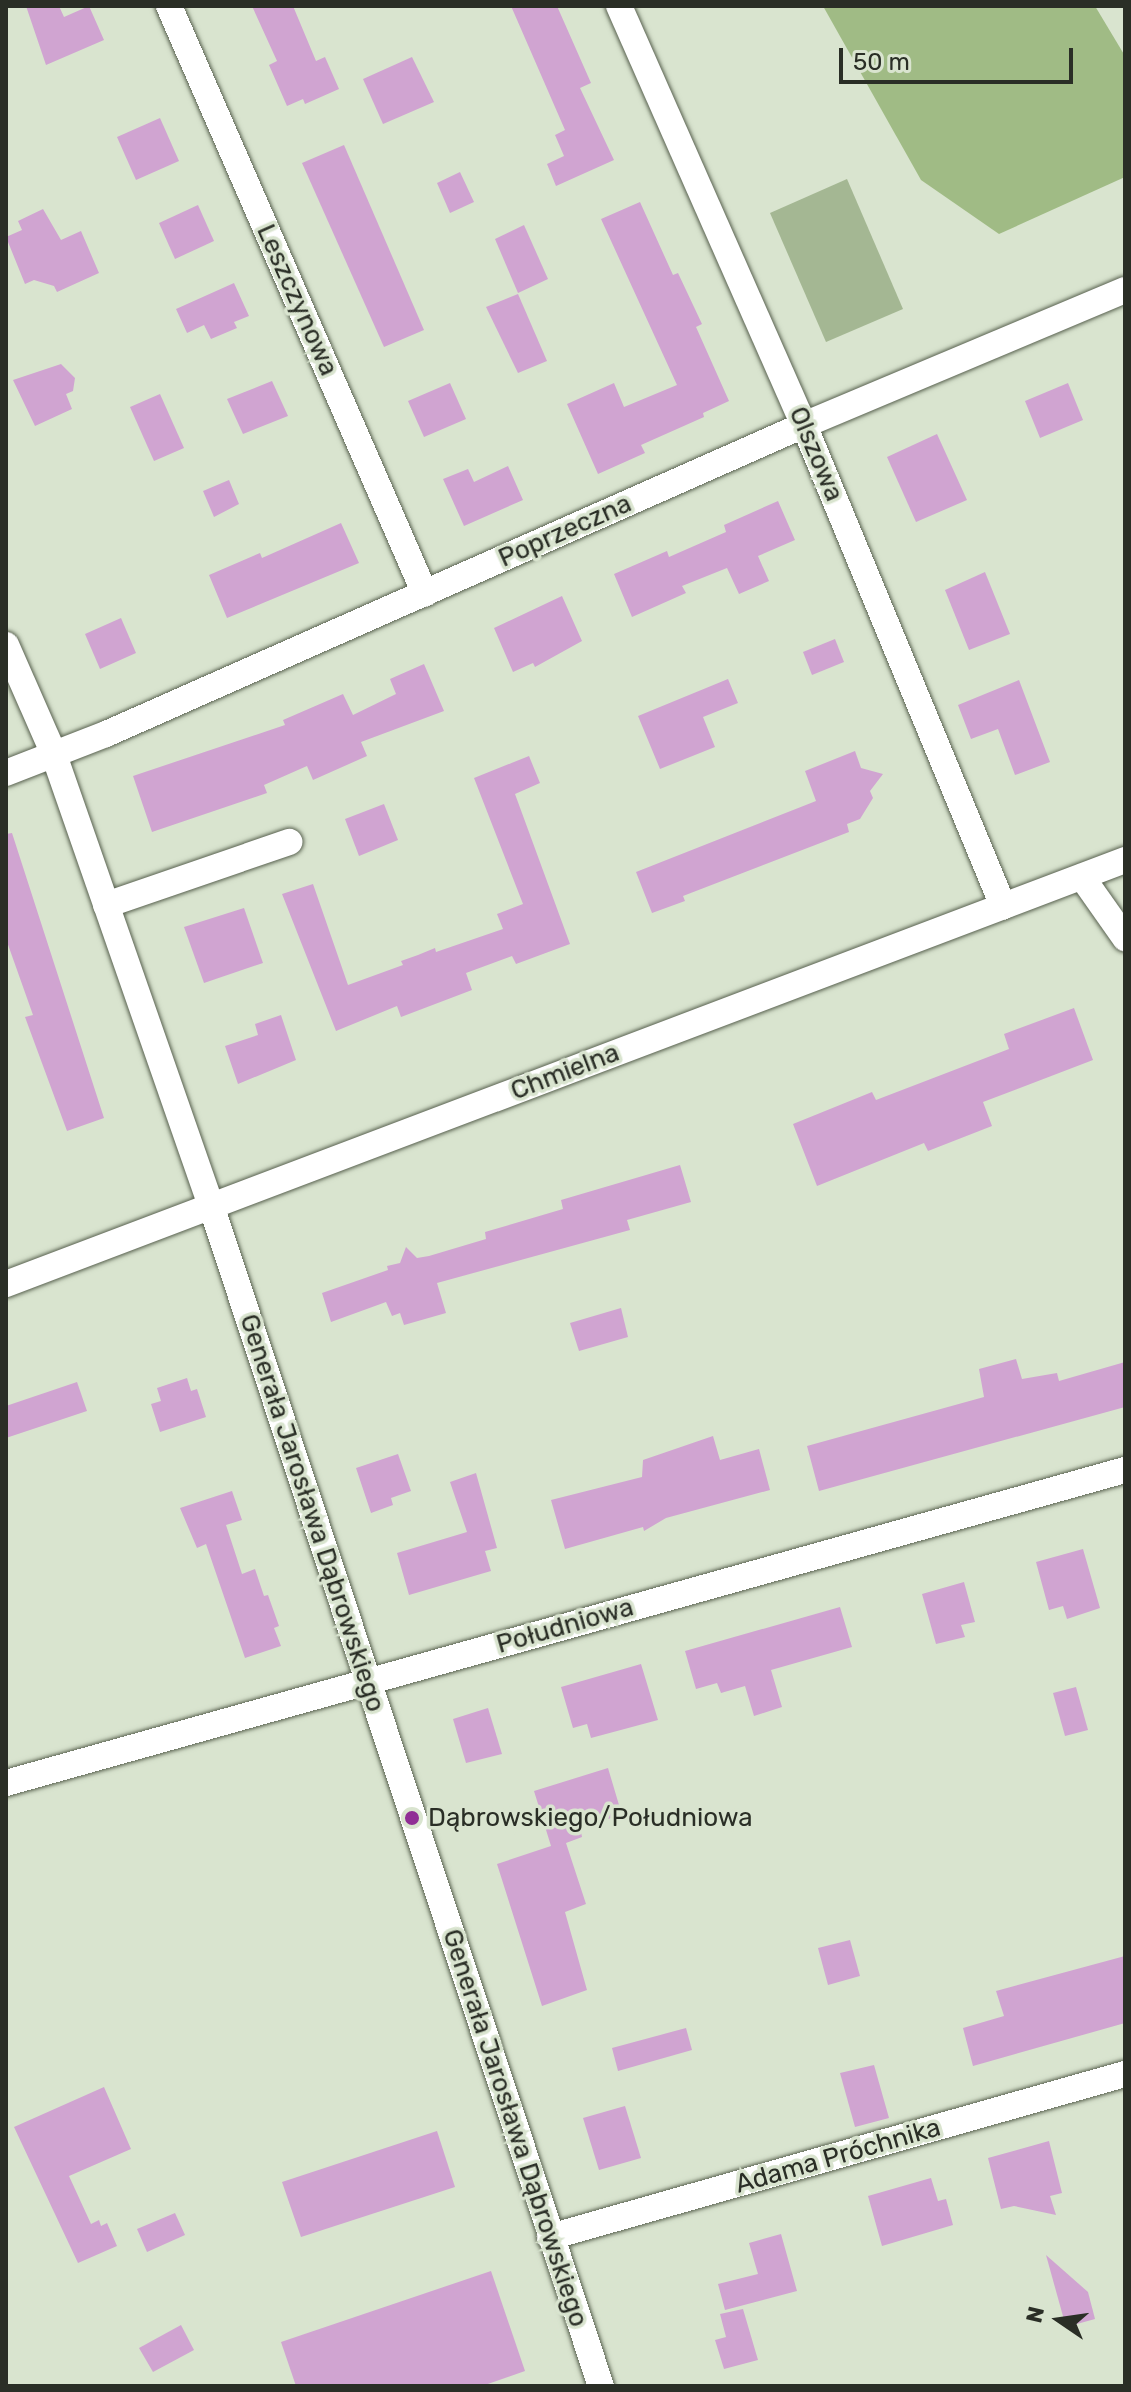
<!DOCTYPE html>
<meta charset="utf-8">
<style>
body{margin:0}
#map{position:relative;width:1131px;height:2392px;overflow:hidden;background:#d9e4cf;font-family:Rubik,sans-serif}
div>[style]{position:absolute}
.green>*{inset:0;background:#a4b793}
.forest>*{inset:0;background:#a0bb85}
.building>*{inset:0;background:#d0a4d1}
.roads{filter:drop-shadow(0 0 2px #58614f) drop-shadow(0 0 2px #58614f)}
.street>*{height:26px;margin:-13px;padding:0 13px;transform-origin:13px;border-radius:13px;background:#fff}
.dots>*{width:22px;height:22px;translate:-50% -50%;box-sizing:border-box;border:4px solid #d9e4cf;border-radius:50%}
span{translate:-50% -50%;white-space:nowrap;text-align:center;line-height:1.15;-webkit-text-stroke:7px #d9e4cf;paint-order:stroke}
.street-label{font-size:26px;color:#2a2e26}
.poi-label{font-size:26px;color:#2a2e26}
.left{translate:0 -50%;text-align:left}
.frame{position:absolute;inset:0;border:8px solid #2a2e26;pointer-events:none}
.north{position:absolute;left:1019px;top:2280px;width:80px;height:80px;-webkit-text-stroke:6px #d9e4cf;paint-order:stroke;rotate:283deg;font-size:22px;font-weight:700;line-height:32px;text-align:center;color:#2a2e26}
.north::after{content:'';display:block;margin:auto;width:28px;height:36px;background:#2a2e26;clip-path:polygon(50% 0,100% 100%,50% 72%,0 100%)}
.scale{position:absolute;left:839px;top:48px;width:234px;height:36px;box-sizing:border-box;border:4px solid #2a2e26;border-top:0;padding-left:10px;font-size:24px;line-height:28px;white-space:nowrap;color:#2a2e26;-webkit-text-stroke:6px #d9e4cf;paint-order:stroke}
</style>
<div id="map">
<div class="green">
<div style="clip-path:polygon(847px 179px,903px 309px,826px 342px,770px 213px)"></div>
</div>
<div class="forest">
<div style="clip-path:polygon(823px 6px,1095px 6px,1125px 56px,1125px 177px,999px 234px,921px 180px)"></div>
</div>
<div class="building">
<div style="clip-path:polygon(26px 6px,59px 6px,64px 17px,89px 6px,104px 40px,46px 65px)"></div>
<div style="clip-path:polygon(252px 6px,293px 6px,316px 61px,325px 57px,339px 89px,305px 104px,303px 99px,287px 106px,269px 65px,277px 61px)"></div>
<div style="clip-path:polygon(511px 6px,557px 6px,591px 83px,580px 88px,614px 160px,556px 186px,547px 164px,564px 156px,555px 135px,565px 130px)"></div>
<div style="clip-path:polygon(412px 57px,434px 102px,383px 124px,363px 79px)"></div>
<div style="clip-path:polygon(160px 118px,179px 161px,136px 180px,117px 137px)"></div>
<div style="clip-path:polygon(344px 145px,424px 330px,384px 347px,302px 163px)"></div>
<div style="clip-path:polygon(460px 172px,474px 202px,450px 213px,437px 183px)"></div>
<div style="clip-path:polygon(640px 202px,673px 275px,678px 273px,702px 324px,696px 327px,729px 401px,703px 413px,704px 417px,641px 445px,645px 453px,598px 474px,567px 404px,614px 383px,624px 407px,677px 385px,601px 219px)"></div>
<div style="clip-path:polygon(198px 205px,214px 241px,175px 259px,159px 223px)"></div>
<div style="clip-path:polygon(43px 209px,61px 240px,81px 231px,99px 273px,57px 292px,54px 286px,34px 280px,25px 284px,6px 237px,22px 230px,18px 221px)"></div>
<div style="clip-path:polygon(524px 225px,548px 279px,518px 293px,495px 239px)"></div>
<div style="clip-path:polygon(234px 283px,249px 316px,234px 322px,237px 328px,211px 339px,204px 325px,187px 333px,176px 309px)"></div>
<div style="clip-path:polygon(518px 294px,547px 361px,518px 373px,486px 307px)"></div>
<div style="clip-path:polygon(61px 364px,75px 378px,73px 391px,66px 394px,72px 409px,35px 426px,13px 380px)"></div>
<div style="clip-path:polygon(272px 381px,288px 416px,243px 434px,227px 399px)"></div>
<div style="clip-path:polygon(450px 383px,466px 419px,424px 437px,408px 401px)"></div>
<div style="clip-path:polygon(1068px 383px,1083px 420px,1040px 438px,1025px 401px)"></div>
<div style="clip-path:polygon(160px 394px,184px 448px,154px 461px,130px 407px)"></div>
<div style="clip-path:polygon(937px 434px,967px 500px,916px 522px,887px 457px)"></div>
<div style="clip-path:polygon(508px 466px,523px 500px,464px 526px,443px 479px,468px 469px,474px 482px)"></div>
<div style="clip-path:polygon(229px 480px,239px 504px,214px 517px,203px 491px)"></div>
<div style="clip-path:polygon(778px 501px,795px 540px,758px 556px,769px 581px,739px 594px,727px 568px,682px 586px,686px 593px,632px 617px,614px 574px,667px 551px,669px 557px,726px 532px,724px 525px)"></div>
<div style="clip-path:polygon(341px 523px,359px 563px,227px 618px,209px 575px,260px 553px,262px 558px)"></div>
<div style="clip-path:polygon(985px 572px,1010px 634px,969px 650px,945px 590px)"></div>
<div style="clip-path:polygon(562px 596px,582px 641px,535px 667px,533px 663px,513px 672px,494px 628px)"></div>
<div style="clip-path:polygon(121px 618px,136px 653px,100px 669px,85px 634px)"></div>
<div style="clip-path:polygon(835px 639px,844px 662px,812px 675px,803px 652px)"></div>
<div style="clip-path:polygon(424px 664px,444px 711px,361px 742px,367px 756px,313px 780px,307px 766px,264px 785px,267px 793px,152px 832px,133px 776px,285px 725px,283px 720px,343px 694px,353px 715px,396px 694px,390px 679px)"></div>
<div style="clip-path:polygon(728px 679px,738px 703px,703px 717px,715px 747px,660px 769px,638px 716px)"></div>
<div style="clip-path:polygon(1019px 680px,1050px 762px,1015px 775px,998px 729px,971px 739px,958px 705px)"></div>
<div style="clip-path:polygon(855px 751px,861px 768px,883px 774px,870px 791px,873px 798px,860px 819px,847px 824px,849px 832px,683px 896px,685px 901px,652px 913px,636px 872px,816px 801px,805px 771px)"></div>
<div style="clip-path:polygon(529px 756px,540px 783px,515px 794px,570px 944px,516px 964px,512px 956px,466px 973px,472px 990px,401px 1017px,397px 1006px,336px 1031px,282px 894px,313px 884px,348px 985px,403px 965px,401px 961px,418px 955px,435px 948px,436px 952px,503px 929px,497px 914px,523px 904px,474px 778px)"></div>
<div style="clip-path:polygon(384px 804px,398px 840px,359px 856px,345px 819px)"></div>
<div style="clip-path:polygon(12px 833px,104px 1118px,67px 1131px,25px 1017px,33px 1015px,6px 939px,6px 834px)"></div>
<div style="clip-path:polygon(244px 908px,263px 963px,204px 983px,184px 927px)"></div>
<div style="clip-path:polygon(1074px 1008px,1093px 1060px,983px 1102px,992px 1126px,928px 1151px,924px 1143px,817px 1186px,793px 1124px,872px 1092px,876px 1100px,1009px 1049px,1004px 1034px)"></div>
<div style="clip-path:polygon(281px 1015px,296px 1060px,238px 1084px,225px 1046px,258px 1035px,255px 1024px)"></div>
<div style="clip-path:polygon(680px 1165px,691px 1202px,627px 1220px,630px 1230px,437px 1283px,446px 1313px,404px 1325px,400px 1313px,392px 1316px,386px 1302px,331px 1322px,322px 1293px,388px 1270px,387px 1266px,400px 1263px,406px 1247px,417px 1258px,429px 1256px,486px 1239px,485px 1232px,563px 1209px,561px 1200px)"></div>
<div style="clip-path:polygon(621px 1308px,628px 1337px,579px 1351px,570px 1323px)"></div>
<div style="clip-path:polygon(1016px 1359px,1022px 1379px,1057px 1373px,1059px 1381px,1125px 1362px,1125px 1407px,819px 1491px,807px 1446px,984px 1397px,979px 1369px)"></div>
<div style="clip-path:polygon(187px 1378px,191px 1391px,197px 1389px,206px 1417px,160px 1432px,151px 1404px,161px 1401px,157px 1388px)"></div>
<div style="clip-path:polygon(77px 1382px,87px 1411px,6px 1438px,6px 1406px)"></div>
<div style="clip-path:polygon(713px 1436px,720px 1460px,759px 1449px,770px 1490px,666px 1518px,644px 1531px,643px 1527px,565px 1549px,551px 1500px,642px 1477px,643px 1460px)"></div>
<div style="clip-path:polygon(398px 1454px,411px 1491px,391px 1498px,393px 1505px,371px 1513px,356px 1468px)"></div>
<div style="clip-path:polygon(476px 1473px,497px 1548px,485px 1551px,491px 1571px,409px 1595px,397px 1553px,467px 1532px,450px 1482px)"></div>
<div style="clip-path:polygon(232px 1491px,242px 1520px,226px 1525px,242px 1574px,255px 1569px,264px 1596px,268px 1595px,279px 1626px,274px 1628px,281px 1646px,245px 1658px,206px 1544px,197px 1548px,180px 1508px)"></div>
<div style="clip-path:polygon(1083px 1549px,1100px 1608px,1067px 1619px,1063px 1606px,1049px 1610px,1036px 1562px)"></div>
<div style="clip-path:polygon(964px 1582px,975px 1622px,961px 1625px,965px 1637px,936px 1644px,922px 1594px)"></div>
<div style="clip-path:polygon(840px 1607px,852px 1647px,771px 1670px,782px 1707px,754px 1716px,745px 1686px,721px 1693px,717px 1683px,696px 1689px,685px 1651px)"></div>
<div style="clip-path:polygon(641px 1664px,658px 1720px,591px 1738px,587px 1724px,573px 1728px,561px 1687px)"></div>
<div style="clip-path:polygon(1076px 1687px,1088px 1730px,1065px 1736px,1053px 1693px)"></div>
<div style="clip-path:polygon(488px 1708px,502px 1754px,466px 1763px,453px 1719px)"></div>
<div style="clip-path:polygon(608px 1768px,622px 1815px,580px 1827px,582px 1837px,566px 1843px,586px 1904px,565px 1912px,587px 1990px,542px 2006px,497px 1864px,551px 1846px,534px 1791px)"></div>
<div style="clip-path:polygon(850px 1940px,860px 1976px,828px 1985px,818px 1948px)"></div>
<div style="clip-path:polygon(1125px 1956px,1125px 2023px,973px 2066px,963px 2028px,1004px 2016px,996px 1991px)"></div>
<div style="clip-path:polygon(686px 2028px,692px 2050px,618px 2071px,612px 2048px)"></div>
<div style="clip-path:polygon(874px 2065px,889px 2118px,855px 2127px,840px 2073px)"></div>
<div style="clip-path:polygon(104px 2087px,131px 2149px,69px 2176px,91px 2224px,99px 2220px,101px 2226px,107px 2223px,117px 2246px,78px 2263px,14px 2127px)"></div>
<div style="clip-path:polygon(625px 2106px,641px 2158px,599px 2170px,583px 2118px)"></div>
<div style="clip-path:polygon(437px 2131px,455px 2187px,301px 2237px,282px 2182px)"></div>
<div style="clip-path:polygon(1049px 2141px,1062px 2193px,1050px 2196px,1056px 2215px,1014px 2206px,1001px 2209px,988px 2158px)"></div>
<div style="clip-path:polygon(931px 2178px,938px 2201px,946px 2199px,953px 2225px,882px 2246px,868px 2196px)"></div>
<div style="clip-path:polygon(175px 2213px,185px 2235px,147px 2252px,137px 2229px)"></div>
<div style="clip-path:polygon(781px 2234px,797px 2291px,725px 2310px,718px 2284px,758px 2274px,749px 2243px)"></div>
<div style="clip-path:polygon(1046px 2255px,1088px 2292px,1095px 2319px,1066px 2327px)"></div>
<div style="clip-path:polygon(491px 2271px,525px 2371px,482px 2386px,296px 2386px,281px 2342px)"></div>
<div style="clip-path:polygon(743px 2309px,758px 2360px,724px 2369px,715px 2340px,726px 2337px,720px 2314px)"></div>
<div style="clip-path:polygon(181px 2325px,194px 2350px,153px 2372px,139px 2348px)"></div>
</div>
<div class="roads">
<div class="street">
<div style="left:169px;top:6px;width:641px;rotate:66.47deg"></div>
<div style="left:619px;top:6px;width:458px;rotate:66.2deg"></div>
<div style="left:804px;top:425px;width:521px;rotate:67.52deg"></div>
<div style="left:6px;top:645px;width:117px;rotate:66.3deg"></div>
<div style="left:53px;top:752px;width:480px;rotate:70.8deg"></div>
<div style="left:211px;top:1205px;width:1244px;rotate:71.73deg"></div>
<div style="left:6px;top:773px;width:107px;rotate:-21.3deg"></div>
<div style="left:106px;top:734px;width:763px;rotate:-23.88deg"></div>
<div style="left:804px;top:425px;width:348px;rotate:-22.8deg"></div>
<div style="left:1082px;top:877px;width:75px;rotate:54.8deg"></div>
<div style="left:106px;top:905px;width:194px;rotate:-19deg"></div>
<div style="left:6px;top:1284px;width:1197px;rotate:-20.75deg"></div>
<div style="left:6px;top:1783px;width:1162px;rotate:-15.63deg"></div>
<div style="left:550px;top:2237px;width:598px;rotate:-15.83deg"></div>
</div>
</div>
<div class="dots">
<div style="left:412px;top:1818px;background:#902e95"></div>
</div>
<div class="street-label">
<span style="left:297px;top:300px;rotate:66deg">Leszczynowa</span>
<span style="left:816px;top:454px;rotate:67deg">Olszowa</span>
<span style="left:565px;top:531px;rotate:-24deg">Poprzeczna</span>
<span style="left:565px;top:1072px;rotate:-21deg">Chmielna</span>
<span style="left:312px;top:1513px;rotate:72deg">Generała Jarosława Dąbrowskiego</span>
<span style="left:565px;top:1626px;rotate:-16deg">Południowa</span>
<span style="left:515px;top:2128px;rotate:72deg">Generała Jarosława Dąbrowskiego</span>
<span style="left:838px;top:2156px;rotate:-16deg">Adama Próchnika</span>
</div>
<div class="poi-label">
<span class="left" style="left:428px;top:1818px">Dąbrowskiego/Południowa</span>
</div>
<div class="frame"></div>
<div class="north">N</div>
<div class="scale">50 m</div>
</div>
